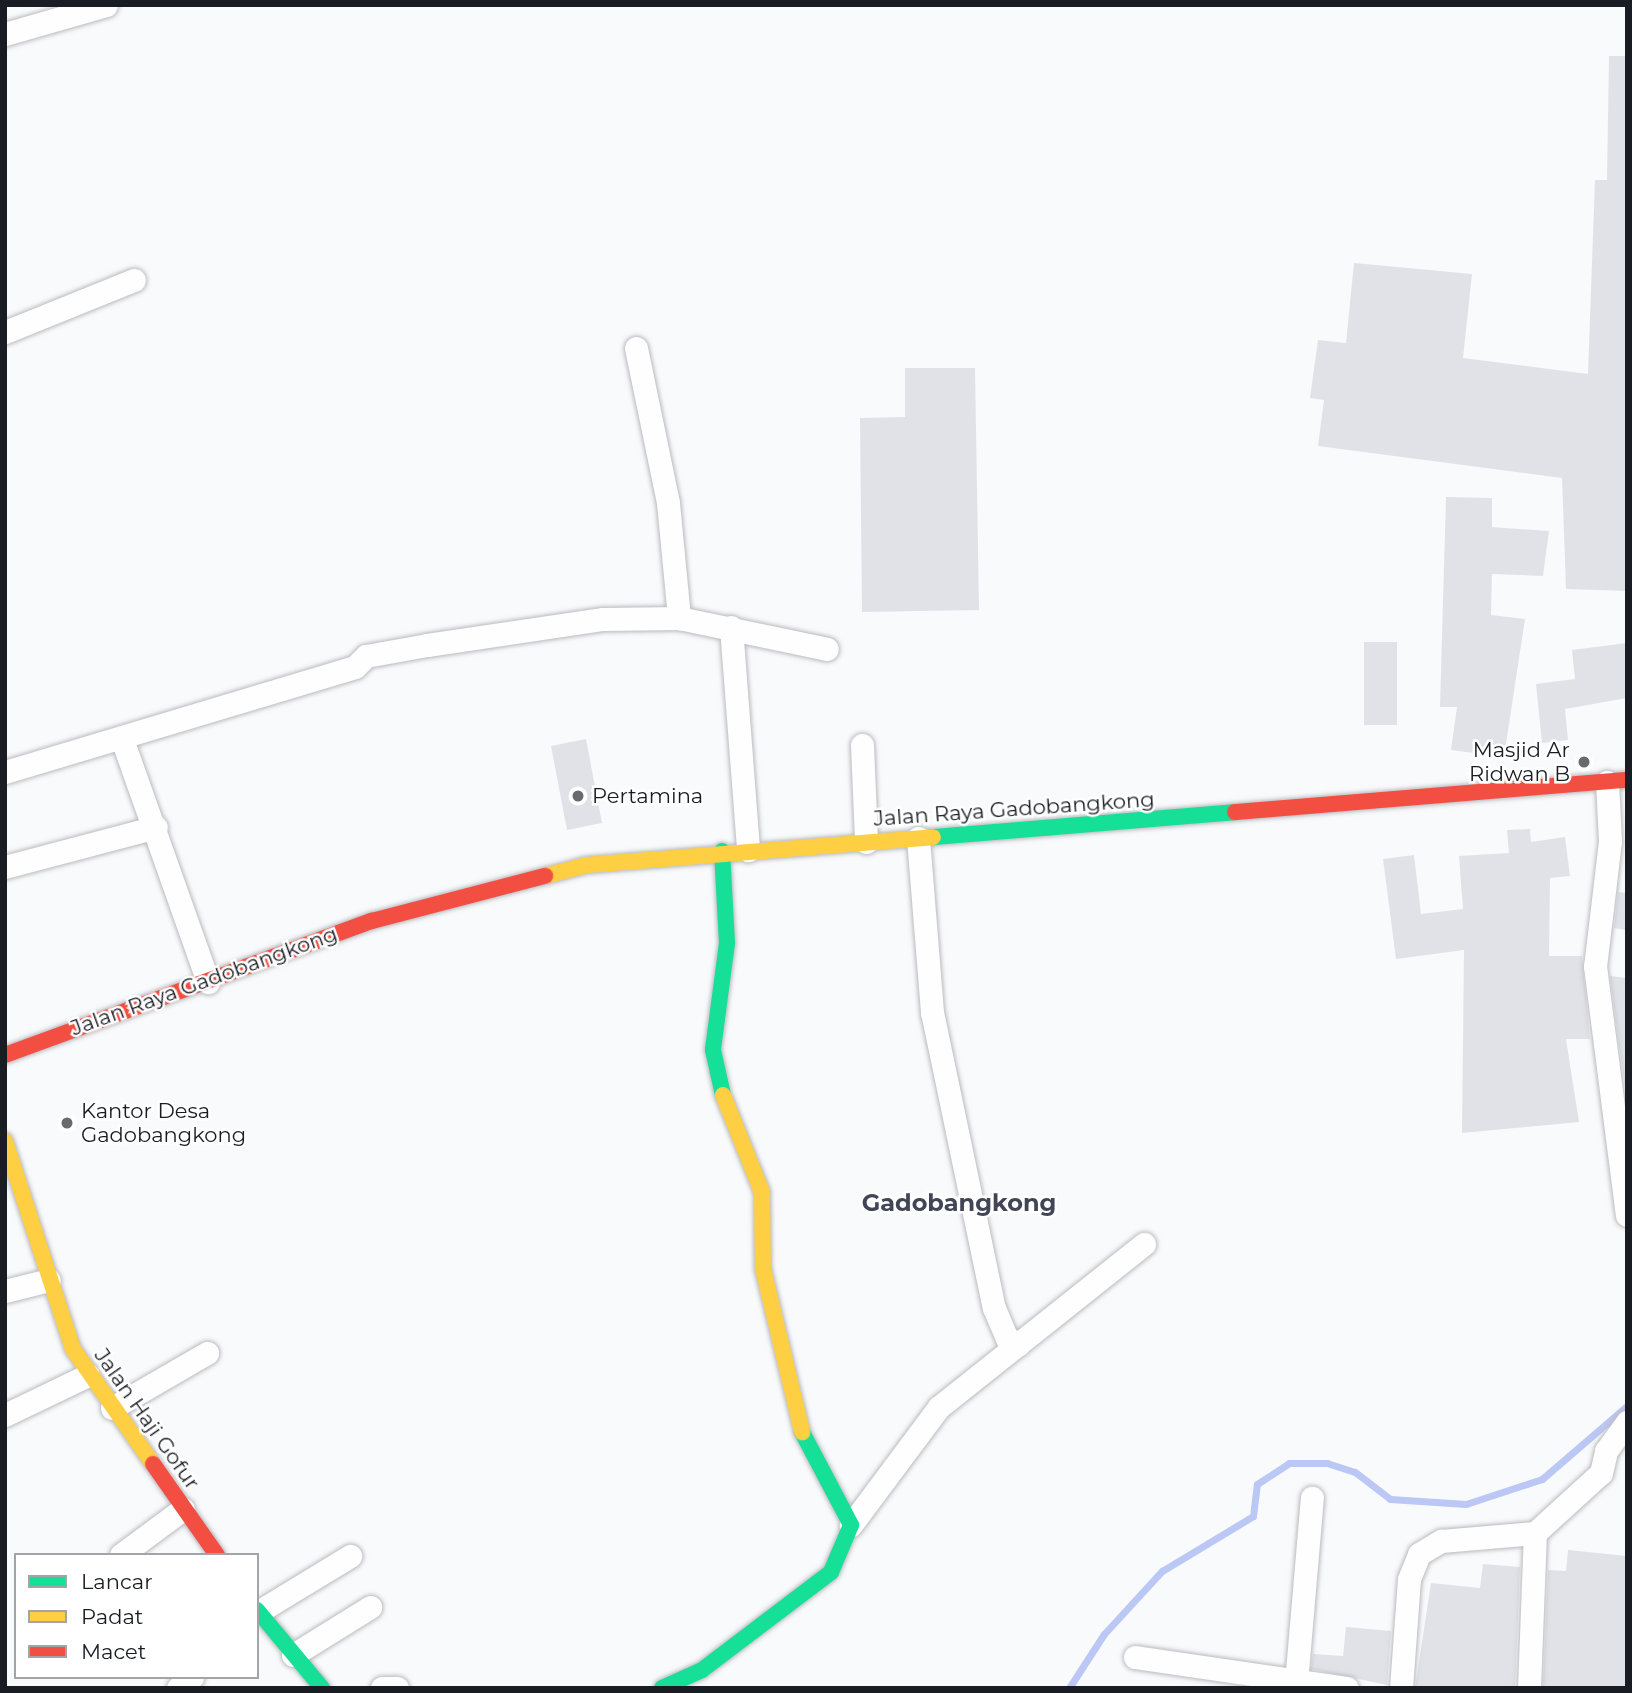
<!DOCTYPE html>
<style>
body{margin:0}
#map{position:relative;width:1632px;height:1693px;overflow:hidden;background:#f9fafc;font-family:Montserrat,sans-serif}
div>[style]{position:absolute}
.stream>*{height:7px;margin:-3.5px;padding:0 3.5px;transform-origin:3.5px;border-radius:3.5px;background:#bbc7f4}
.building>*{inset:0;background:#e1e2e7}
.roads{filter:drop-shadow(0 0 2px #babbc0) drop-shadow(0 0 2px #babbc0)}
.street>*{height:23px;margin:-11.5px;padding:0 11.5px;transform-origin:11.5px;border-radius:11.5px;background:#fefeff}
.fast>*{height:16px;margin:-8px;padding:0 8px;transform-origin:8px;border-radius:8px;background:#16e098}
.slow>*{height:16px;margin:-8px;padding:0 8px;transform-origin:8px;border-radius:8px;background:#ffcf43}
.jam>*{height:16px;margin:-8px;padding:0 8px;transform-origin:8px;border-radius:8px;background:#f24e42}
.dots>*{width:19px;height:19px;translate:-50% -50%;box-sizing:border-box;border:4px solid #fff;border-radius:50%}
span{translate:-50% -50%;white-space:nowrap;text-align:center;line-height:1.15;-webkit-text-stroke:5px #fff;paint-order:stroke}
.poi-label{font-size:21px;color:#1a1c23}
.right{translate:-100% -50%;text-align:right}
.left{translate:0 -50%;text-align:left}
.street-label{font-size:21px;color:#1a1c23}
.quarter-label{font-size:24px;color:#414555;font-weight:700}
.frame{position:absolute;inset:0;border:7px solid #1a1c23;pointer-events:none}
.legend{position:absolute;left:14px;top:1553px;width:245px;height:126px;box-sizing:border-box;background:#fff;border:2px solid #a3a4a7;margin:0;padding:9px 12px;list-style:none;font-size:21px;color:#1a1c23}
.legend li{display:flex;align-items:center;gap:14px;height:35px}
.legend b{width:35px;border:2px solid #a3a4a7}
</style>
<div id="map">
<div class="stream">
<div style="left:1069px;top:1688px;width:64px;rotate:-57.1deg"></div>
<div style="left:1104px;top:1634px;width:86px;rotate:-47.4deg"></div>
<div style="left:1162px;top:1571px;width:106px;rotate:-31.1deg"></div>
<div style="left:1253px;top:1516px;width:32px;rotate:-83deg"></div>
<div style="left:1257px;top:1484px;width:38px;rotate:-33deg"></div>
<div style="left:1289px;top:1463px;width:38px"></div>
<div style="left:1327px;top:1463px;width:29px;rotate:18deg"></div>
<div style="left:1355px;top:1472px;width:44px;rotate:37.6deg"></div>
<div style="left:1390px;top:1499px;width:76px;rotate:3.8deg"></div>
<div style="left:1466px;top:1504px;width:80px;rotate:-18.2deg"></div>
<div style="left:1542px;top:1479px;width:112px;rotate:-40.7deg"></div>
</div>
<div class="building">
<div style="clip-path:polygon(1609px 56px,1627px 56px,1627px 591px,1566px 589px,1562px 478px,1318px 446px,1324px 400px,1310px 398px,1318px 340px,1346px 343px,1354px 263px,1472px 274px,1463px 358px,1588px 374px,1595px 180px,1607px 180px)"></div>
<div style="clip-path:polygon(905px 368px,975px 368px,979px 610px,862px 612px,860px 418px,905px 417px)"></div>
<div style="clip-path:polygon(1446px 497px,1492px 498px,1492px 527px,1549px 531px,1543px 576px,1492px 574px,1491px 615px,1525px 619px,1504px 757px,1451px 750px,1457px 707px,1440px 707px)"></div>
<div style="clip-path:polygon(1364px 642px,1397px 642px,1397px 725px,1364px 725px)"></div>
<div style="clip-path:polygon(1627px 643px,1627px 698px,1565px 709px,1568px 740px,1542px 743px,1536px 684px,1575px 679px,1572px 650px)"></div>
<div style="clip-path:polygon(586px 739px,602px 823px,567px 830px,551px 746px)"></div>
<div style="clip-path:polygon(1530px 829px,1531px 842px,1565px 837px,1570px 876px,1550px 878px,1549px 956px,1582px 956px,1590px 1039px,1566px 1039px,1579px 1122px,1462px 1133px,1464px 950px,1396px 959px,1383px 859px,1414px 855px,1421px 914px,1463px 909px,1459px 856px,1509px 853px,1507px 830px)"></div>
<div style="clip-path:polygon(1618px 892px,1627px 893px,1625px 930px,1614px 928px)"></div>
<div style="clip-path:polygon(1610px 976px,1627px 978px,1627px 1088px,1625px 1088px)"></div>
<div style="clip-path:polygon(1568px 1550px,1627px 1556px,1627px 1688px,1543px 1688px,1548px 1570px,1566px 1571px)"></div>
<div style="clip-path:polygon(1483px 1564px,1520px 1567px,1515px 1688px,1415px 1688px,1431px 1583px,1480px 1588px)"></div>
<div style="clip-path:polygon(1346px 1627px,1391px 1631px,1387px 1685px,1311px 1669px,1313px 1654px,1343px 1656px)"></div>
</div>
<div class="roads">
<div class="street">
<div style="left:5px;top:34px;width:105px;rotate:-16deg"></div>
<div style="left:5px;top:332px;width:139px;rotate:-22deg"></div>
<div style="left:636px;top:348px;width:158px;rotate:78.3deg"></div>
<div style="left:668px;top:503px;width:116px;rotate:84.5deg"></div>
<div style="left:731px;top:627px;width:224px;rotate:85.6deg"></div>
<div style="left:122px;top:739px;width:258px;rotate:70.5deg"></div>
<div style="left:862px;top:745px;width:97px;rotate:87.6deg"></div>
<div style="left:5px;top:772px;width:365px;rotate:-16.7deg"></div>
<div style="left:355px;top:667px;width:16px;rotate:-45deg"></div>
<div style="left:366px;top:656px;width:62px;rotate:-10.2deg"></div>
<div style="left:427px;top:645px;width:178px;rotate:-8.4deg"></div>
<div style="left:603px;top:619px;width:76px;rotate:-0.8deg"></div>
<div style="left:679px;top:618px;width:151px;rotate:11.8deg"></div>
<div style="left:1607px;top:782px;width:59px;rotate:87.1deg"></div>
<div style="left:1610px;top:841px;width:126px;rotate:96.8deg"></div>
<div style="left:1595px;top:966px;width:251px;rotate:82.7deg"></div>
<div style="left:918px;top:838px;width:175px;rotate:85.4deg"></div>
<div style="left:932px;top:1012px;width:302px;rotate:78.2deg"></div>
<div style="left:994px;top:1308px;width:33px;rotate:67deg"></div>
<div style="left:1007px;top:1338px;width:13px;rotate:29deg"></div>
<div style="left:5px;top:867px;width:156px;rotate:-14.8deg"></div>
<div style="left:5px;top:1291px;width:45px;rotate:-14deg"></div>
<div style="left:112px;top:1408px;width:110px;rotate:-30.1deg"></div>
<div style="left:5px;top:1415px;width:92px;rotate:-25.7deg"></div>
<div style="left:851px;top:1525px;width:147px;rotate:-53.3deg"></div>
<div style="left:939px;top:1407px;width:262px;rotate:-38.5deg"></div>
<div style="left:121px;top:1555px;width:77px;rotate:-36.6deg"></div>
<div style="left:258px;top:1612px;width:108px;rotate:-31.3deg"></div>
<div style="left:293px;top:1655px;width:91px;rotate:-31.9deg"></div>
<div style="left:1135px;top:1657px;width:214px;rotate:8.3deg"></div>
<div style="left:1296px;top:1683px;width:186px;rotate:-85.1deg"></div>
<div style="left:178px;top:1688px;width:18px;rotate:-38deg"></div>
<div style="left:382px;top:1688px;width:15px"></div>
<div style="left:1401px;top:1688px;width:109px;rotate:-85.8deg"></div>
<div style="left:1409px;top:1579px;width:27px;rotate:-68deg"></div>
<div style="left:1419px;top:1554px;width:26px;rotate:-31deg"></div>
<div style="left:1441px;top:1541px;width:94px;rotate:-4.9deg"></div>
<div style="left:1535px;top:1533px;width:89px;rotate:-42.3deg"></div>
<div style="left:1601px;top:1473px;width:23px;rotate:-77deg"></div>
<div style="left:1606px;top:1451px;width:36px;rotate:-54deg"></div>
<div style="left:1529px;top:1688px;width:155px;rotate:-87.8deg"></div>
</div>
<div class="fast">
<div style="left:933px;top:837px;width:303px;rotate:-4.7deg"></div>
<div style="left:722px;top:851px;width:92px;rotate:86.9deg"></div>
<div style="left:727px;top:943px;width:108px;rotate:97.5deg"></div>
<div style="left:713px;top:1050px;width:46px;rotate:77.5deg"></div>
<div style="left:257px;top:1610px;width:102px;rotate:50.2deg"></div>
<div style="left:662px;top:1688px;width:44px;rotate:-24.2deg"></div>
<div style="left:702px;top:1670px;width:162px;rotate:-37.2deg"></div>
<div style="left:831px;top:1572px;width:51px;rotate:-66.9deg"></div>
<div style="left:851px;top:1525px;width:105px;rotate:-117.8deg"></div>
</div>
<div class="slow">
<div style="left:545px;top:876px;width:43px;rotate:-14.7deg"></div>
<div style="left:587px;top:865px;width:347px;rotate:-4.6deg"></div>
<div style="left:723px;top:1095px;width:105px;rotate:68.1deg"></div>
<div style="left:762px;top:1192px;width:77px;rotate:89.3deg"></div>
<div style="left:763px;top:1269px;width:168px;rotate:76.5deg"></div>
<div style="left:5px;top:1141px;width:219px;rotate:71.9deg"></div>
<div style="left:73px;top:1349px;width:140px;rotate:55.2deg"></div>
</div>
<div class="jam">
<div style="left:1235px;top:812px;width:393px;rotate:-4.7deg"></div>
<div style="left:5px;top:1055px;width:391px;rotate:-20.1deg"></div>
<div style="left:372px;top:921px;width:179px;rotate:-14.6deg"></div>
<div style="left:153px;top:1464px;width:111px;rotate:54.9deg"></div>
</div>
</div>
<div class="dots">
<div style="left:1584px;top:762px;background:#686a6f"></div>
<div style="left:578px;top:796px;background:#686a6f"></div>
<div style="left:67px;top:1123px;background:#686a6f"></div>
</div>
<div class="poi-label">
<span class="right" style="left:1570px;top:762px">Masjid Ar<br>Ridwan B</span>
<span class="left" style="left:592px;top:796px">Pertamina</span>
<span class="left" style="left:81px;top:1123px">Kantor Desa<br>Gadobangkong</span>
</div>
<div class="street-label">
<span style="left:1014px;top:809px;rotate:-4deg">Jalan Raya Gadobangkong</span>
<span style="left:204px;top:981px;rotate:-20deg">Jalan Raya Gadobangkong</span>
<span style="left:147px;top:1419px;rotate:55deg">Jalan Haji Gofur</span>
</div>
<div class="quarter-label">
<span style="left:959px;top:1203px">Gadobangkong</span>
</div>
<div class="frame"></div>
<ul class="legend">
<li><b style="height:9px;background:#16e098"></b>Lancar</li>
<li><b style="height:9px;background:#ffcf43"></b>Padat</li>
<li><b style="height:9px;background:#f24e42"></b>Macet</li>
</ul>
</div>
